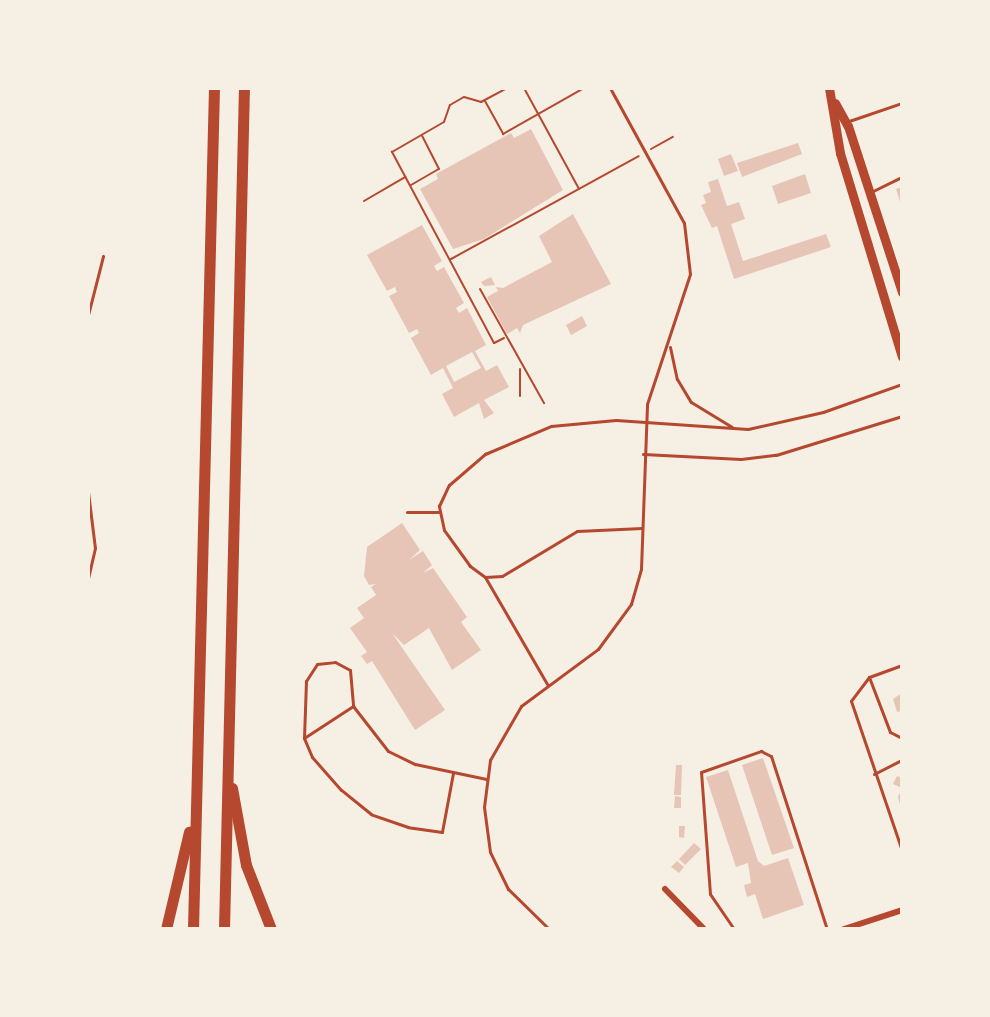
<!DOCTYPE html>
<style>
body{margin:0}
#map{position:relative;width:990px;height:1017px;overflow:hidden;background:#f6efe4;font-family:"Playfair Display",serif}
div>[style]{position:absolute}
.building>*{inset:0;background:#e6c5b7}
.path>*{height:2px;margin:-1px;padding:0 1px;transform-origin:1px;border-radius:1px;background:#b5482f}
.service>*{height:3px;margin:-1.5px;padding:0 1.5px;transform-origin:1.5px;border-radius:1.5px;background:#b5482f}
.minor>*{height:6px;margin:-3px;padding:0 3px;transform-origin:3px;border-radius:3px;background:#b5482f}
.primary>*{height:9px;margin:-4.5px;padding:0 4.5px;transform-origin:4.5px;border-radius:4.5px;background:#b5482f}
.motorway>*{height:11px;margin:-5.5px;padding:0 5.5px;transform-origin:5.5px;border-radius:5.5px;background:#b5482f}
span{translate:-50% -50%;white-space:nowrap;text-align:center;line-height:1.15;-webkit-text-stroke:8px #f6efe4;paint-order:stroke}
.frame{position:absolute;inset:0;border:90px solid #f6efe4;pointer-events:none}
</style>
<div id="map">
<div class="building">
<div style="clip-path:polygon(531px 129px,563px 190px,484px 239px,453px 249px,420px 189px,438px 179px,436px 174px,511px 133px,514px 138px)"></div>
<div style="clip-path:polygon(798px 143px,802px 154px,742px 177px,737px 163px)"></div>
<div style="clip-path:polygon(731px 154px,738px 171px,724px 176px,718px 159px)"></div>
<div style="clip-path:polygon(805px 174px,811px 193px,778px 204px,772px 186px)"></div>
<div style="clip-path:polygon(718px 179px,727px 206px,739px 202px,745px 219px,731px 224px,743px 261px,826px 234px,831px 247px,734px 279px,717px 226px,712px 228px,701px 205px,706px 203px,703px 195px,711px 192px,708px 182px)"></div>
<div style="clip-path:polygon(902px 187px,902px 205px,901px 205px,896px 189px)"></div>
<div style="clip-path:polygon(573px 214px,611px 284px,523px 325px,520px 333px,517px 328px,507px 334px,487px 297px,498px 291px,496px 287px,503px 288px,552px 262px,539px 236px)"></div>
<div style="clip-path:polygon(evenodd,422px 225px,442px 261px,434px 266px,437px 271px,444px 267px,464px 303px,456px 308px,459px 313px,467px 308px,486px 345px,475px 351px,486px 371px,497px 365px,509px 387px,484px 400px,494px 413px,484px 419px,479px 403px,454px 417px,442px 394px,453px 388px,443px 368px,431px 375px,411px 338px,419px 333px,417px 329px,409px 333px,389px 296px,397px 292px,395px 287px,387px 291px,367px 255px,422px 225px,472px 352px,481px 368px,454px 382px,446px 366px,472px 352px)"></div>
<div style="clip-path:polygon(491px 277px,495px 285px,484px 286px,481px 282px)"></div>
<div style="clip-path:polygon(582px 316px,587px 326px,571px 335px,566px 325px)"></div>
<div style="clip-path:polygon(402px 523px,420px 550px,409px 560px,423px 551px,432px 565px,423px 573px,433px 568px,467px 617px,461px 622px,481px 650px,452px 670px,429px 628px,404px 645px,392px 633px,445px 710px,415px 730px,372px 661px,367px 664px,361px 656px,367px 652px,350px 628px,364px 618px,357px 608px,376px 595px,371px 587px,376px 584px,369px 585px,364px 576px,367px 547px)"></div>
<div style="clip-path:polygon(902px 693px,902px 711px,897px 712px,893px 699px)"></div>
<div style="clip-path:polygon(763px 758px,794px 848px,772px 855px,742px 765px)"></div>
<div style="clip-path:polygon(676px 765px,682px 765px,681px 795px,674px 795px)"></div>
<div style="clip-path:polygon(728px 770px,758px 861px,764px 866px,788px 858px,804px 905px,763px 919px,755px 894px,747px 897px,744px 885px,751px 883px,748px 863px,736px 867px,706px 777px)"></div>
<div style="clip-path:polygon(897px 776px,902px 778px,901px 808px,898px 797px,902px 788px,893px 784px)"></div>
<div style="clip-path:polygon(675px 796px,681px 797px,681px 808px,674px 808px)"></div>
<div style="clip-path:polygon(679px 826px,685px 826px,684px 838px,679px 837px)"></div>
<div style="clip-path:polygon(694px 843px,701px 849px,685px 865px,679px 859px)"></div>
<div style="clip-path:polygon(677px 861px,684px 867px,679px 873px,671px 867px)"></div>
</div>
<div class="path">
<div style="left:524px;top:88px;width:115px;rotate:61.4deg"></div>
<div style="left:485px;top:101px;width:38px;rotate:61deg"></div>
<div style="left:503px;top:134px;width:93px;rotate:-29.6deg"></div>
<div style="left:651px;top:149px;width:25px;rotate:-29deg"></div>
<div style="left:411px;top:185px;width:32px;rotate:-30deg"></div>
<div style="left:439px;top:169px;width:37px;rotate:-117deg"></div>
<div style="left:364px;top:201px;width:48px;rotate:-30.3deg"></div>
<div style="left:451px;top:259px;width:214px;rotate:-28.7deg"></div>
<div style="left:480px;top:289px;width:131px;rotate:60.7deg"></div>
<div style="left:504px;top:338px;width:11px;rotate:153deg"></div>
<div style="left:494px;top:343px;width:217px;rotate:-118.1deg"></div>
<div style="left:392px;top:152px;width:60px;rotate:-30deg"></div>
<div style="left:444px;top:122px;width:18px;rotate:-71deg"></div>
<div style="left:450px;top:105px;width:16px;rotate:-30deg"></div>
<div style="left:464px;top:97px;width:18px;rotate:16deg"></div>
<div style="left:481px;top:102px;width:30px;rotate:-28deg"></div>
<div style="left:520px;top:396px;width:27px;rotate:-90deg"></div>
</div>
<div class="service">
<div style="left:849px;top:121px;width:56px;rotate:-18.8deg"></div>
<div style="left:873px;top:191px;width:32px;rotate:-26deg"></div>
<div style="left:88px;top:315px;width:61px;rotate:-75.7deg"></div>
<div style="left:670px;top:347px;width:33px;rotate:78deg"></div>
<div style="left:677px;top:379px;width:27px;rotate:59deg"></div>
<div style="left:691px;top:402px;width:48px;rotate:31.4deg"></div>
<div style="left:643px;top:454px;width:98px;rotate:2.9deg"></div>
<div style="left:741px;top:459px;width:35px;rotate:-7deg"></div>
<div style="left:776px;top:455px;width:132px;rotate:-17.2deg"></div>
<div style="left:88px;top:492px;width:56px;rotate:82.9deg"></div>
<div style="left:95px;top:548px;width:32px;rotate:103deg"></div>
<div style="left:407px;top:512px;width:32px"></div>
<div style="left:642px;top:528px;width:65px;rotate:177.4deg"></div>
<div style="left:577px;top:531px;width:87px;rotate:149deg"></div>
<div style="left:502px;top:576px;width:17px;rotate:177deg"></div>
<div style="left:485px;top:577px;width:19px;rotate:-144deg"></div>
<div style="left:470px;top:566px;width:44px;rotate:-125.8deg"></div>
<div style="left:444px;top:530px;width:25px;rotate:-102deg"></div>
<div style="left:439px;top:506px;width:23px;rotate:-65deg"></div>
<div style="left:449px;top:485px;width:48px;rotate:-40.7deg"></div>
<div style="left:485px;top:454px;width:72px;rotate:-23deg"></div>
<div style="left:551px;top:426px;width:65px;rotate:-5.3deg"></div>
<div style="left:616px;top:420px;width:132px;rotate:3.9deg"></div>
<div style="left:748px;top:429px;width:77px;rotate:-12.8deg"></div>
<div style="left:823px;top:412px;width:84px;rotate:-19.5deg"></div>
<div style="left:485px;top:577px;width:124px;rotate:59.9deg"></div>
<div style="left:902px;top:665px;width:35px;rotate:160deg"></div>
<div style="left:869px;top:677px;width:30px;rotate:127deg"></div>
<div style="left:851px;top:701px;width:158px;rotate:71.2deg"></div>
<div style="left:869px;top:677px;width:59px;rotate:69.1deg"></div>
<div style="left:890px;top:732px;width:13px;rotate:27deg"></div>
<div style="left:304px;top:738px;width:57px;rotate:-88deg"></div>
<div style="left:306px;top:681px;width:20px;rotate:-57deg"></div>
<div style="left:317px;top:664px;width:18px;rotate:-6deg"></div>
<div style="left:335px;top:662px;width:17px;rotate:28deg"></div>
<div style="left:350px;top:670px;width:36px;rotate:85deg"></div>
<div style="left:453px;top:773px;width:60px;rotate:100.6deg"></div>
<div style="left:442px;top:832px;width:34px;rotate:-172deg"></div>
<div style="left:408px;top:827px;width:39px;rotate:-161deg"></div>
<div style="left:371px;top:814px;width:38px;rotate:-141deg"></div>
<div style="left:341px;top:790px;width:44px;rotate:-131.3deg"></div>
<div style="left:312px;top:757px;width:21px;rotate:-113deg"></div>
<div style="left:304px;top:738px;width:59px;rotate:-33.1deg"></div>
<div style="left:353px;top:706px;width:57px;rotate:52.1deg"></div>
<div style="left:388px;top:751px;width:30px;rotate:26deg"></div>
<div style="left:415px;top:764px;width:73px;rotate:11.9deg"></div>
<div style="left:874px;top:774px;width:31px;rotate:-27deg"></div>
<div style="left:549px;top:929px;width:57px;rotate:-135.7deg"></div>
<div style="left:508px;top:889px;width:41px;rotate:-115.9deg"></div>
<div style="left:490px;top:852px;width:45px;rotate:-97.6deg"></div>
<div style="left:484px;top:807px;width:47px;rotate:-82.7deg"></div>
<div style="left:490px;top:760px;width:62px;rotate:-60.1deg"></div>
<div style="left:521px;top:706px;width:96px;rotate:-36.5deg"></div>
<div style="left:598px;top:649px;width:56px;rotate:-53.7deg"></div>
<div style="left:631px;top:604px;width:36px;rotate:-74deg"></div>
<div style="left:641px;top:569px;width:165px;rotate:-87.9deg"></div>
<div style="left:647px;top:404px;width:137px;rotate:-71.7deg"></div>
<div style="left:690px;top:274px;width:51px;rotate:-96.7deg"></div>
<div style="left:684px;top:223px;width:154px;rotate:-118.7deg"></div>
<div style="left:734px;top:929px;width:42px;rotate:-124.4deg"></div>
<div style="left:710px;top:894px;width:122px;rotate:-94.2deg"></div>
<div style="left:701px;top:772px;width:64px;rotate:-19.3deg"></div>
<div style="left:761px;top:751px;width:11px;rotate:27deg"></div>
<div style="left:771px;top:756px;width:182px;rotate:72.1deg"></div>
</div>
<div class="minor">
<div style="left:665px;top:889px;width:56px;rotate:45.7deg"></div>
<div style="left:844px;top:929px;width:61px;rotate:-18.1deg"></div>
</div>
<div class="primary">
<div style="left:829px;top:88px;width:66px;rotate:80.4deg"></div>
<div style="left:840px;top:153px;width:213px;rotate:73.1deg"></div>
<div style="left:835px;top:103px;width:26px;rotate:61deg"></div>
<div style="left:848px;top:126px;width:175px;rotate:72deg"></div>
</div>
<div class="motorway">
<div style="left:232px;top:788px;width:78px;rotate:79.7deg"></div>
<div style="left:246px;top:865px;width:69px;rotate:68.7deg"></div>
<div style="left:166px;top:929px;width:100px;rotate:-76.7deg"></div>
<div style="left:193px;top:929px;width:841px;rotate:-88.57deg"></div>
<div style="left:224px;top:929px;width:841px;rotate:-88.64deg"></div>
</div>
<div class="frame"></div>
</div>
